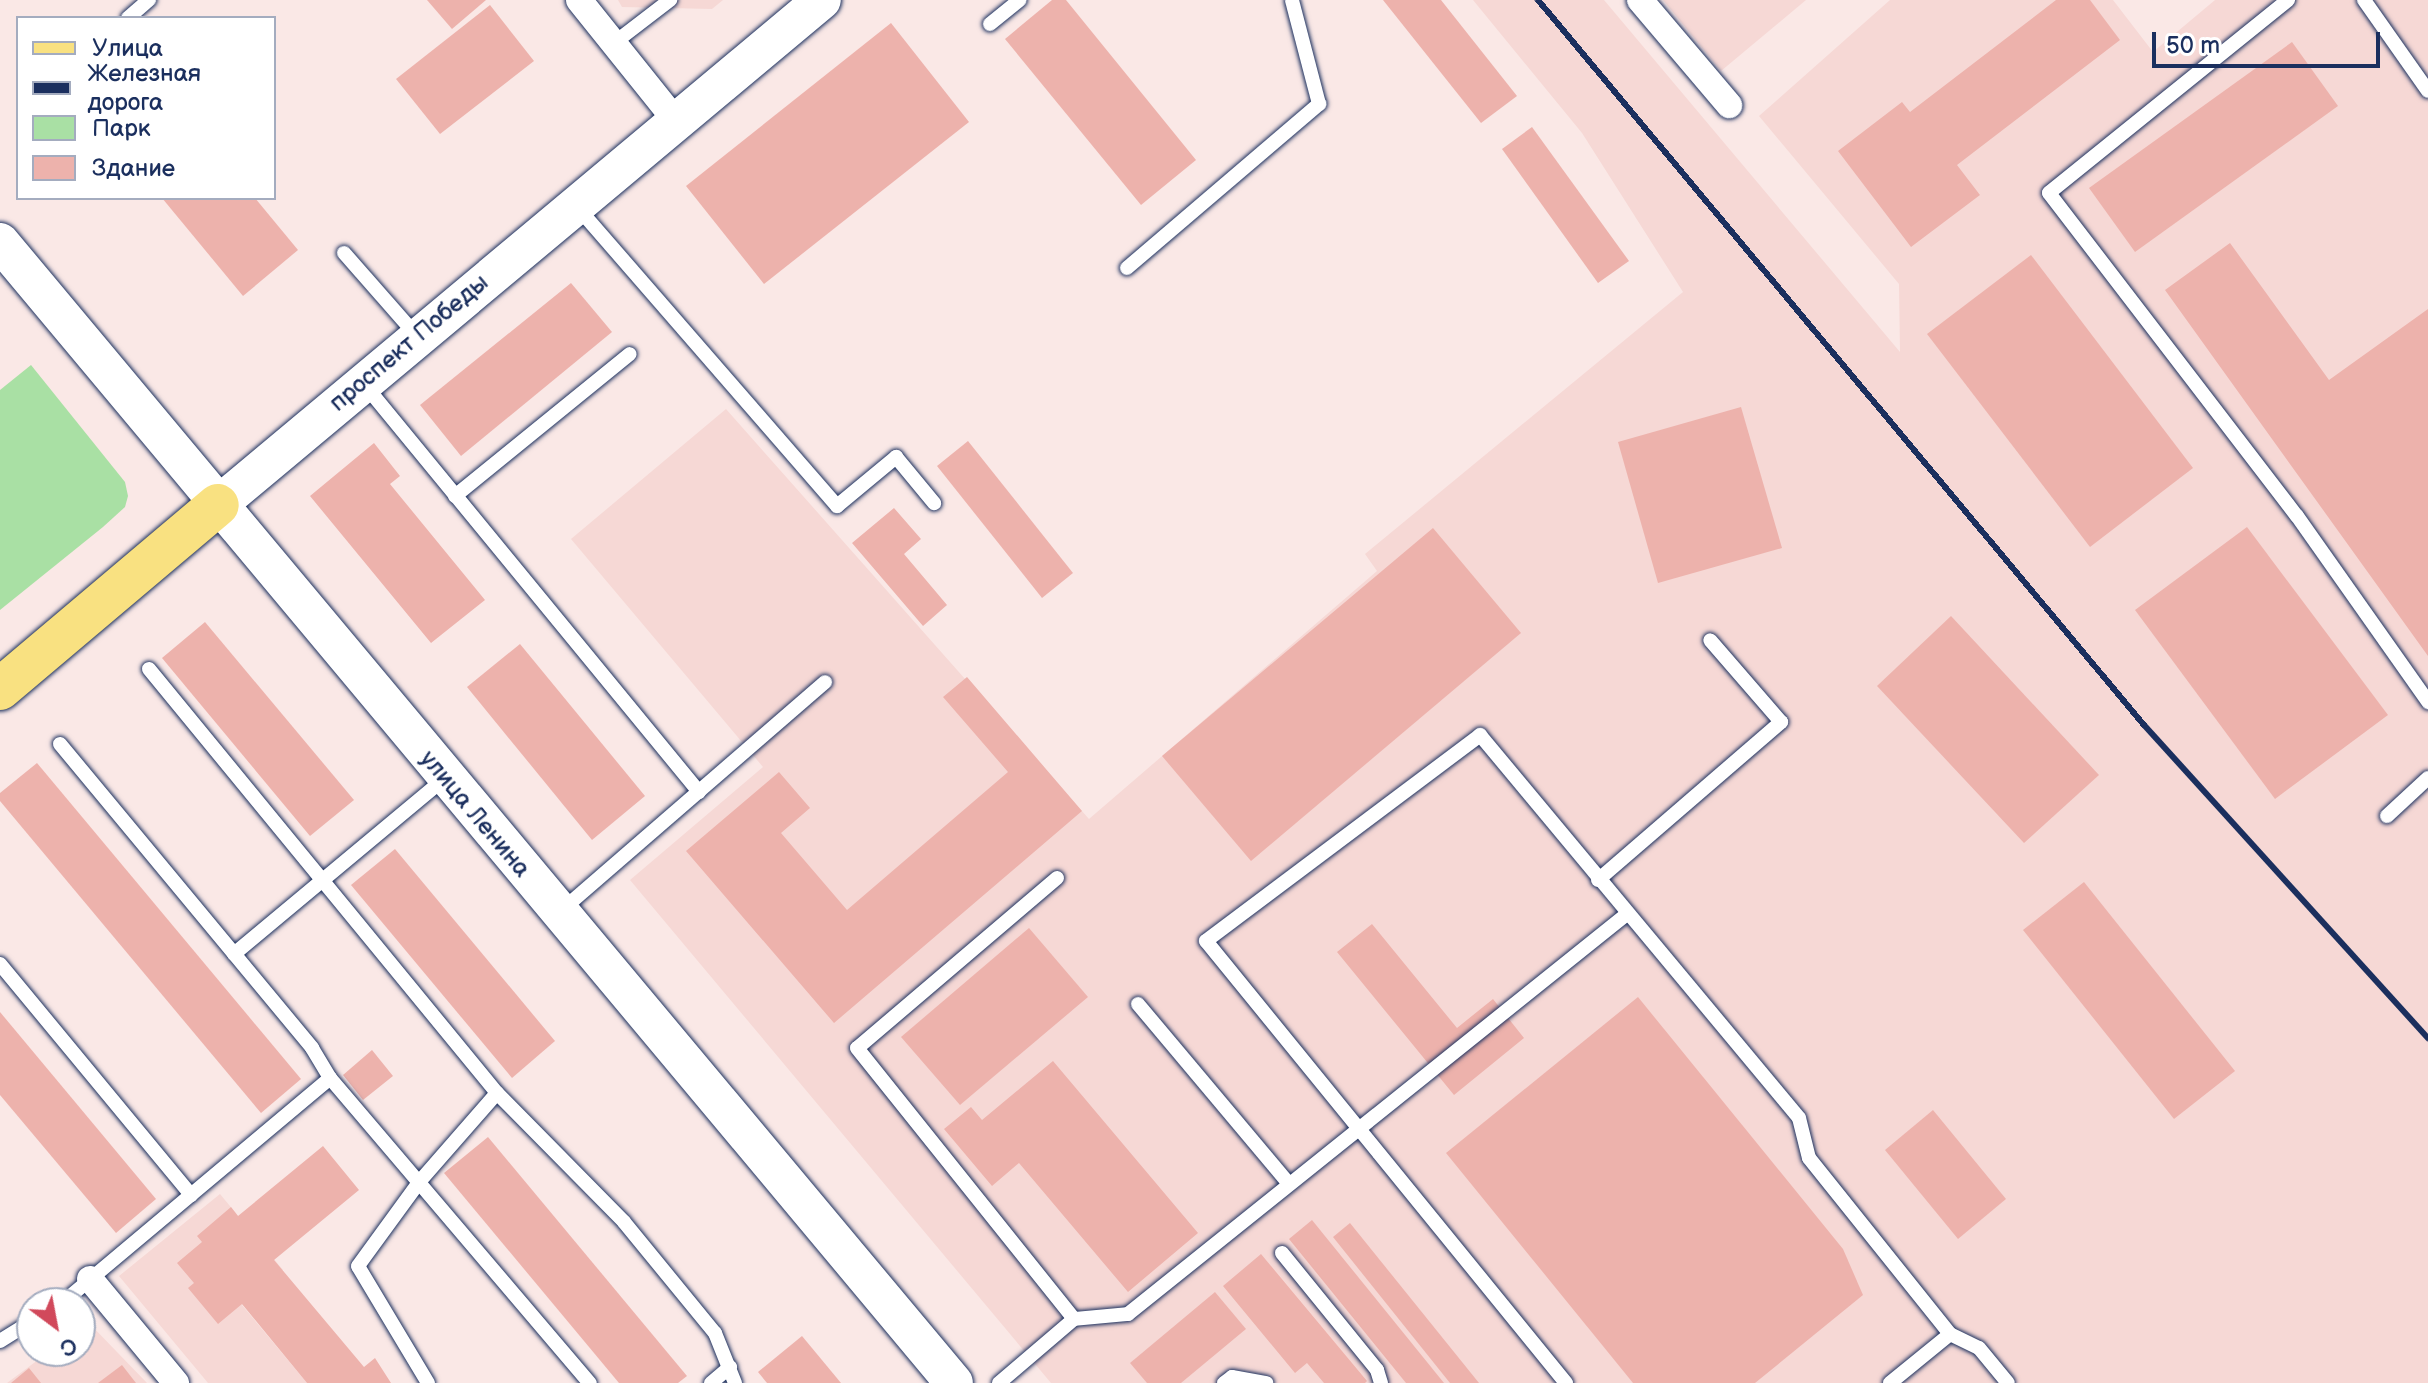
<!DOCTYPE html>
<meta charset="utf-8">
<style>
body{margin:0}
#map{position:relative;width:2428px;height:1383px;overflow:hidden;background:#fae8e6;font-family:"Balsamiq Sans",sans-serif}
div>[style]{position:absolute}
.built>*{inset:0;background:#f6d8d5}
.green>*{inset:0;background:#a9e0a4}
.building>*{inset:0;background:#edb2ac}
.roads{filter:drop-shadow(0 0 2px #1b2f5e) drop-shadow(0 0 2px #1b2f5e)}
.lane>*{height:14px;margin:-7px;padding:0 7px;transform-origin:7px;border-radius:7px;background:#fff}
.street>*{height:26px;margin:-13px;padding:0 13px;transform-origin:13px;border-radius:13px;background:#fff}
.secondary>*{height:38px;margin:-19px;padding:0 19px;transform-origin:19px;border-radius:19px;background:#fff}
.primary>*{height:42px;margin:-21px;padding:0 21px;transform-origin:21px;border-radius:21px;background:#f9e181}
.rail>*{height:6px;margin:-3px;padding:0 3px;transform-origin:3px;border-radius:3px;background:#1b2f5e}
span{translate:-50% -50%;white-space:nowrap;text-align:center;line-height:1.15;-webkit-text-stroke:6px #fff;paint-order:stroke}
.street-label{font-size:24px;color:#1b2f5e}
.legend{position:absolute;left:16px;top:16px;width:260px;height:184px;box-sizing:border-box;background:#fff;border:2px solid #a4acbf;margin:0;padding:10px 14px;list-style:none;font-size:24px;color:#1b2f5e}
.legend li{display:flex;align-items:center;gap:16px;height:40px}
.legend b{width:40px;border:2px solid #a4acbf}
.north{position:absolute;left:16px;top:1287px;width:80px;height:80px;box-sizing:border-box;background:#fff;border:2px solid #a4acbf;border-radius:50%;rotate:148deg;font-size:22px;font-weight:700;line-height:32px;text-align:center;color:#1b2f5e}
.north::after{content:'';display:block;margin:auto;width:28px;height:36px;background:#d1495b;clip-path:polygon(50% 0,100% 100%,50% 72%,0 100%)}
.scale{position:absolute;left:2152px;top:32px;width:228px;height:36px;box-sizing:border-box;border:4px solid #1b2f5e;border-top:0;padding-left:10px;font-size:24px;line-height:28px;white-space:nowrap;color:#1b2f5e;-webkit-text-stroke:6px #fff;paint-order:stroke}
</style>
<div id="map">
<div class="built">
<div style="clip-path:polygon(618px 0,723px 0,712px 9px,622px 7px)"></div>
<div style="clip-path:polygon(1473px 0,1604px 0,1900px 352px,1899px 284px,1759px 116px,1890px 0,2113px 0,2153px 52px,2215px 0,2428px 0,2428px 1383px,1051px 1383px,630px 880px,763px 767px,571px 539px,726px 409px,1089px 819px,1377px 571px,1365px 554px,1683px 292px,1582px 133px)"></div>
<div style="clip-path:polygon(1663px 0,1806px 0,1721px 71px)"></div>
<div style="clip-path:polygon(220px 1194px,283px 1270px,242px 1305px,307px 1383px,208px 1383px,119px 1276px)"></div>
<div style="clip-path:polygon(88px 1322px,147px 1383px,7px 1383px,50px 1351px,80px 1351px,80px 1328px)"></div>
</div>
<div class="green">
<div style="clip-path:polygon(31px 365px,125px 482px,128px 496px,125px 507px,103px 527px,0 610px,0 390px)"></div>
</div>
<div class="building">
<div style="clip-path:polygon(427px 0,486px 0,452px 29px)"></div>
<div style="clip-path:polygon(1052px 0,1066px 0,1196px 160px,1141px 205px,1005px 39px)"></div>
<div style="clip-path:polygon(1383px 0,1441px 0,1517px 96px,1481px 123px)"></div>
<div style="clip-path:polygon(2056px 0,2090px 0,2120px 40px,1957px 165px,1980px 195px,1911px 247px,1838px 151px,1902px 102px,1910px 112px)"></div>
<div style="clip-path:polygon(490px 5px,534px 61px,440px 134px,396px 79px)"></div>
<div style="clip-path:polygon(891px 23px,969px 122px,764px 284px,686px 186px)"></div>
<div style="clip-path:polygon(2292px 42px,2338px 106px,2135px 252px,2089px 188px)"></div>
<div style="clip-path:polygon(1532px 127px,1629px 261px,1598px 283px,1502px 149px)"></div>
<div style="clip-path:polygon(162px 198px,255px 198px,298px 250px,243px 296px)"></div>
<div style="clip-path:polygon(2230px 243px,2329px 380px,2428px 309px,2428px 656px,2165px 290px)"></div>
<div style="clip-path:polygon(2031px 255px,2193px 468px,2090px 547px,1927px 334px)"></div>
<div style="clip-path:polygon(571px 283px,612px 332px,461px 456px,420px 405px)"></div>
<div style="clip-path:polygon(1741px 407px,1782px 548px,1658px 583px,1618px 442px)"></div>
<div style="clip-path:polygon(968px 441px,1073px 573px,1042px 598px,937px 466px)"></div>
<div style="clip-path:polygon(374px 443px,400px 476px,390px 484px,485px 600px,431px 643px,310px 496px)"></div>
<div style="clip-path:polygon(894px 508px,921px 539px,904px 554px,947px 605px,923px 626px,852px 543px)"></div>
<div style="clip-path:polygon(2247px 527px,2388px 715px,2275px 799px,2135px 610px)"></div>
<div style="clip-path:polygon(1433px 528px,1521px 633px,1251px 861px,1162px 756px)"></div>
<div style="clip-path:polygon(1951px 616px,2099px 775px,2024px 843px,1877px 686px)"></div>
<div style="clip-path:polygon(205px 622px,354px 800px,310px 836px,162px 658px)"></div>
<div style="clip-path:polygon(520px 644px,645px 796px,592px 840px,467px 687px)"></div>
<div style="clip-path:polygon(967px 677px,1082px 811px,834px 1023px,686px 851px,779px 772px,810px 808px,781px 833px,847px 910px,1008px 772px,943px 697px)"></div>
<div style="clip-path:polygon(37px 763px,301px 1079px,261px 1113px,0 801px,0 793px)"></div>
<div style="clip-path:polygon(395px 849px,555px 1041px,512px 1078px,351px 885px)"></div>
<div style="clip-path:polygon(2084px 882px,2235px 1071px,2174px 1119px,2023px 930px)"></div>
<div style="clip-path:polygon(1372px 924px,1457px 1028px,1493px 999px,1524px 1038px,1454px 1095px,1337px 952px)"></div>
<div style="clip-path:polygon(1029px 928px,1088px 997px,960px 1105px,901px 1037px)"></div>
<div style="clip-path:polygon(1638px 997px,1843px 1249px,1863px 1295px,1755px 1383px,1633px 1383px,1446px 1153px)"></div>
<div style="clip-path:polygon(0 1012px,156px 1199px,116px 1233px,0 1095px)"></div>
<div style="clip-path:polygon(372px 1050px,393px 1076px,363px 1100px,343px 1075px)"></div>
<div style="clip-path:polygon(1053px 1061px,1198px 1233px,1128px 1292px,1019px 1163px,992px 1186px,944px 1129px,971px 1107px,982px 1120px)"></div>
<div style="clip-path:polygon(1933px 1110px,2006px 1199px,1958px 1239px,1885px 1150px)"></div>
<div style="clip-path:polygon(488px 1137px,687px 1376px,678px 1383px,619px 1383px,444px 1173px)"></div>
<div style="clip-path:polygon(323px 1146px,359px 1190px,274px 1260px,364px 1367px,375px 1358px,391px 1383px,307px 1383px,242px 1304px,218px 1324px,188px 1288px,194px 1283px,177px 1263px,202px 1242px,197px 1236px,231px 1207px,238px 1216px)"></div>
<div style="clip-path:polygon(1312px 1220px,1444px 1383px,1406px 1383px,1289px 1239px)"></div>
<div style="clip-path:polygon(1350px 1223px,1479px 1383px,1450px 1383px,1333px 1237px)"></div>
<div style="clip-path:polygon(1261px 1254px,1367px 1381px,1365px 1383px,1324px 1383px,1307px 1363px,1295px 1373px,1223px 1286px)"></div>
<div style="clip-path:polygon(1215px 1292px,1246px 1329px,1181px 1383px,1147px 1383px,1130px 1363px)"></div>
<div style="clip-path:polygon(802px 1336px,841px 1383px,767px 1383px,758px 1372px)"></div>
<div style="clip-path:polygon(122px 1365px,136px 1383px,98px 1383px)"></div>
<div style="clip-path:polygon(29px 1368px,41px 1383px,11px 1383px)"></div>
</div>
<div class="roads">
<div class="lane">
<div style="left:2288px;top:0;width:307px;rotate:141.1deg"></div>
<div style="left:2049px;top:193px;width:407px;rotate:52.5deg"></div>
<div style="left:2297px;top:516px;width:228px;rotate:54.8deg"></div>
<div style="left:2364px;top:0;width:111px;rotate:54.9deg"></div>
<div style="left:128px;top:18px;width:28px;rotate:-41deg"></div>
<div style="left:990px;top:24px;width:38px;rotate:-39deg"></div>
<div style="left:614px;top:43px;width:71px;rotate:-37.5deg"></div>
<div style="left:578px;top:208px;width:395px;rotate:49deg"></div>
<div style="left:837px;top:506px;width:77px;rotate:-39.7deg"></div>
<div style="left:896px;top:457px;width:60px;rotate:50.4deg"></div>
<div style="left:344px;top:253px;width:111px;rotate:48.7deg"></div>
<div style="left:1127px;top:268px;width:253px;rotate:-40.5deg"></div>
<div style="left:1319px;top:104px;width:107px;rotate:-104.6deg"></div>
<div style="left:364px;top:384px;width:528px;rotate:50.61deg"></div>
<div style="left:455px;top:496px;width:225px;rotate:-39.1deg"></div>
<div style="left:149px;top:669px;width:549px;rotate:50.62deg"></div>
<div style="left:497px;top:1093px;width:181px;rotate:45.4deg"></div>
<div style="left:624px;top:1222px;width:144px;rotate:50.7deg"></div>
<div style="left:715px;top:1333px;width:54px;rotate:68.2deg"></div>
<div style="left:60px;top:744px;width:395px;rotate:50.3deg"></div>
<div style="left:312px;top:1048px;width:35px;rotate:59deg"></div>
<div style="left:330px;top:1078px;width:401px;rotate:49.6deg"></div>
<div style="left:2387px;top:816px;width:56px;rotate:-42.8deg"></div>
<div style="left:1057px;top:878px;width:262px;rotate:139.6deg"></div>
<div style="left:857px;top:1048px;width:347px;rotate:51.3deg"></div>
<div style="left:1598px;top:880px;width:242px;rotate:-40.8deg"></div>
<div style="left:1781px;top:722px;width:108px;rotate:-130.9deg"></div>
<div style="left:562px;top:910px;width:348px;rotate:-40.9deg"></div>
<div style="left:234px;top:954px;width:275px;rotate:-39.8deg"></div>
<div style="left:0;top:964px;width:300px;rotate:50.4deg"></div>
<div style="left:1138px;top:1004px;width:234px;rotate:50deg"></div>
<div style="left:1282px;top:1253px;width:151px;rotate:50.9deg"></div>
<div style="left:1377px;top:1370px;width:14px;rotate:73deg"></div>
<div style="left:62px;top:1303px;width:350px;rotate:-40deg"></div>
<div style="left:0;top:1341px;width:38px;rotate:-32deg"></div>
<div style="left:428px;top:1383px;width:136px;rotate:-120.9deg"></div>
<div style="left:358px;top:1266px;width:105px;rotate:-53.9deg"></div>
<div style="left:420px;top:1181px;width:117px;rotate:-48.8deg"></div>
<div style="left:711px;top:1383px;width:25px;rotate:-40deg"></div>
<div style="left:999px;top:1383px;width:99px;rotate:-40.5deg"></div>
<div style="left:1074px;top:1319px;width:54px;rotate:-5.3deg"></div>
<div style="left:1128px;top:1314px;width:640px;rotate:-38.72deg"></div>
<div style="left:1224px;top:1383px;width:10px;rotate:-37deg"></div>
<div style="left:1232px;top:1377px;width:35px;rotate:10deg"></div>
<div style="left:1566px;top:1383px;width:570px;rotate:-129.16deg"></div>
<div style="left:1206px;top:941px;width:343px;rotate:-36.9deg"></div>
<div style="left:1480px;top:735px;width:498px;rotate:50.2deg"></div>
<div style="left:1799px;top:1118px;width:41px;rotate:76deg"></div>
<div style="left:1809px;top:1158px;width:226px;rotate:51.3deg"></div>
<div style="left:1950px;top:1334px;width:32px;rotate:26deg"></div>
<div style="left:1979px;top:1348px;width:45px;rotate:50.4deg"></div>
<div style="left:1890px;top:1383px;width:77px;rotate:-39.2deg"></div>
</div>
<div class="street">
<div style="left:579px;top:0;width:155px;rotate:51.3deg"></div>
<div style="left:1640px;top:0;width:138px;rotate:49.7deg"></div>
<div style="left:90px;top:1279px;width:135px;rotate:50.4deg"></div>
</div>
<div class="secondary">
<div style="left:0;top:242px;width:1487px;rotate:50.1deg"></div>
<div style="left:218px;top:505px;width:787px;rotate:-39.9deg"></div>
</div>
<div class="primary">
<div style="left:0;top:689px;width:285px;rotate:-40.2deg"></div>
</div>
</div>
<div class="rail">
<div style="left:1538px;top:0;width:945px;rotate:50.11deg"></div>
<div style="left:2144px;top:725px;width:423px;rotate:47.8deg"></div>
</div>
<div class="street-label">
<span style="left:409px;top:343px;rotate:-40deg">проспект Победы</span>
<span style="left:475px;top:814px;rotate:50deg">улица Ленина</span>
</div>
<ul class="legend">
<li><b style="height:10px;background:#f9e181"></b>Улица</li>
<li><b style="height:10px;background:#1b2f5e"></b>Железная дорога</li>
<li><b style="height:22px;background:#a9e0a4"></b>Парк</li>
<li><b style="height:22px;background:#edb2ac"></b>Здание</li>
</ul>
<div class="north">С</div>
<div class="scale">50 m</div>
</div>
